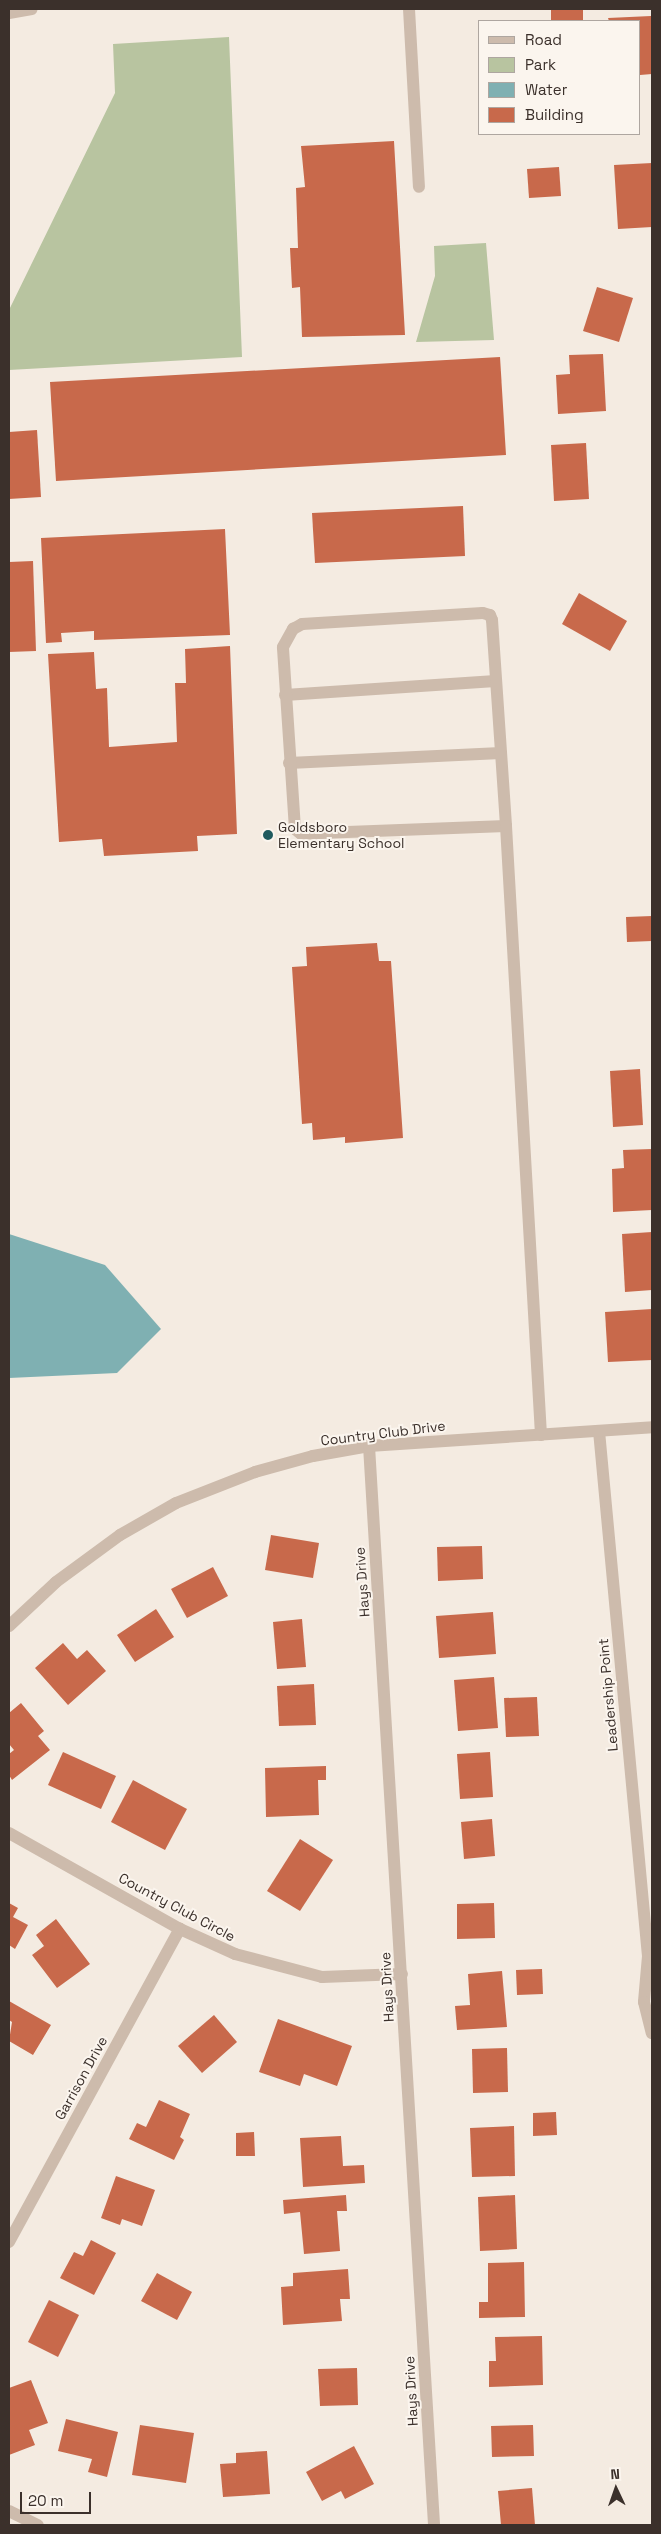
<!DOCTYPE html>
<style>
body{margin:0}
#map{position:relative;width:661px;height:2534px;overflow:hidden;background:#f4ebe1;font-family:"Space Grotesk",sans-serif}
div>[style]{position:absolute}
.green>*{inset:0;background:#b8c4a0}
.water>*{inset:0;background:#7fb0b2}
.building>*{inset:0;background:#c8694b}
.minor>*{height:12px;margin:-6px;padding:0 6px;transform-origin:6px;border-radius:6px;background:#cdbbac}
.dots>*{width:14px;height:14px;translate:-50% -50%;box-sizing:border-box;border:2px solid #fbf5ee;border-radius:50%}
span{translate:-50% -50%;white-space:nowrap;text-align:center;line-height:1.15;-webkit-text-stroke:4px #fbf5ee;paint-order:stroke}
.poi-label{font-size:14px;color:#3b302b}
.left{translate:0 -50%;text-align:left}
.street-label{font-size:14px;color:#3b302b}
.frame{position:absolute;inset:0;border:10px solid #3b302b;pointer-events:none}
.legend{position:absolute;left:478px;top:20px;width:162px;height:115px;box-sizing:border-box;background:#fbf5ee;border:1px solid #aea6a0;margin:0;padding:6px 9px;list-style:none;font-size:15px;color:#3b302b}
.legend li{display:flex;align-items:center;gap:10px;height:25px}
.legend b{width:25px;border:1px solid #aea6a0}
.north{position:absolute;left:591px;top:2464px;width:50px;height:50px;-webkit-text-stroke:4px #fbf5ee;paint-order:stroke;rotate:357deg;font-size:14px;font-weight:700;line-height:20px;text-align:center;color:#3b302b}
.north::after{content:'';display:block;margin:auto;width:18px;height:22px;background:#3b302b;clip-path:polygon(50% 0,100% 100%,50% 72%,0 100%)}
.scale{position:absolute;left:20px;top:2492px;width:71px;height:22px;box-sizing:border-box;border:2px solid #3b302b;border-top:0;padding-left:6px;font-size:15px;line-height:18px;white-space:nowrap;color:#3b302b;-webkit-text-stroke:4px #fbf5ee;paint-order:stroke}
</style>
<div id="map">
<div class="green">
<div style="clip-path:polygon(229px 37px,242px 357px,9px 370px,9px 310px,115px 93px,113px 44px)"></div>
<div style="clip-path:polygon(486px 243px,494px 340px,416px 342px,435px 276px,434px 246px)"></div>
</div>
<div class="water">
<div style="clip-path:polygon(9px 1234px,105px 1265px,161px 1329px,117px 1373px,9px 1378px)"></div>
</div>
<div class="building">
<div style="clip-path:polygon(583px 9px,583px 21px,551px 21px,551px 10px)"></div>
<div style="clip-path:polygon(651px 16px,652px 74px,640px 75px,640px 21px,609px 21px,608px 18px)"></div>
<div style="clip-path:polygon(394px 141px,405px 335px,302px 337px,300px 287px,292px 288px,290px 248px,298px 248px,296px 188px,305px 187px,301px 146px)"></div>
<div style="clip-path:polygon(652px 163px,652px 227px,618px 229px,614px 165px)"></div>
<div style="clip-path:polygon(559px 167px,561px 196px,529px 198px,527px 169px)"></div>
<div style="clip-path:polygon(597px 287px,633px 298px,619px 342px,583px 331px)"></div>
<div style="clip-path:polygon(603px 354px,606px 411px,558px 414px,556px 375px,570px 374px,569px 355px)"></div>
<div style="clip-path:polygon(500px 357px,506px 455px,56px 481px,50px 382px)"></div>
<div style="clip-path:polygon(37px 430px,41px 497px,9px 499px,9px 432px)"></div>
<div style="clip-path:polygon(586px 443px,589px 499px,554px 501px,551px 445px)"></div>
<div style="clip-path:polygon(463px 506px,465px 556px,315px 563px,312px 513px)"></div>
<div style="clip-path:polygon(225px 529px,230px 635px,94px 640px,94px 631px,61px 633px,62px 642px,46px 643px,41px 538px)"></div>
<div style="clip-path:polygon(33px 561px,36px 651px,9px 652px,9px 562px)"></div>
<div style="clip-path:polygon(579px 593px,627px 621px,610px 651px,562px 624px)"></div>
<div style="clip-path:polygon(230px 646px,237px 834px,197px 836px,198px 851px,104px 856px,102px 839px,59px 842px,48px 654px,94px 652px,96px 689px,107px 688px,109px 747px,177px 742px,175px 683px,186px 683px,185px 649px)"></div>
<div style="clip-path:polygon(652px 916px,652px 941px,627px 942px,626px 917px)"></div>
<div style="clip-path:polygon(377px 943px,379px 961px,391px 961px,403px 1138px,345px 1143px,345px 1137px,313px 1140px,312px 1123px,302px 1124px,292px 967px,307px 966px,306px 947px)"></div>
<div style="clip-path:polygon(640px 1069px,643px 1125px,613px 1127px,610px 1071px)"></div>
<div style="clip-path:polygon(652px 1149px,652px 1210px,613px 1212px,612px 1169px,624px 1168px,623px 1150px)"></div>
<div style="clip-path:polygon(652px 1232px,652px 1290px,625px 1292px,622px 1234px)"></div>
<div style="clip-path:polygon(652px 1309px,652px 1360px,608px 1362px,605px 1312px)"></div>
<div style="clip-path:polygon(271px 1535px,319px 1543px,313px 1578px,265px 1570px)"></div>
<div style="clip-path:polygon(482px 1546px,483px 1579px,438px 1581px,437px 1547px)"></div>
<div style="clip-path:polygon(213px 1567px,228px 1596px,187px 1618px,171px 1589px)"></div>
<div style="clip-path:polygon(156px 1609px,174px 1637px,135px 1662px,117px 1635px)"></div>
<div style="clip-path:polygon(493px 1612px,496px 1654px,439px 1658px,436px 1616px)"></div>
<div style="clip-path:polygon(302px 1619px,306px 1667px,277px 1669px,273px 1622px)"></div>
<div style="clip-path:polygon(63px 1643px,77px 1659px,87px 1650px,106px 1671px,68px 1705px,35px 1668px)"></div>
<div style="clip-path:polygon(494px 1677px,498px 1728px,458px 1731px,454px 1680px)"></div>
<div style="clip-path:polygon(314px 1684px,316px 1725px,279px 1726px,277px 1686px)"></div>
<div style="clip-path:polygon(537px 1697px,539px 1736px,506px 1737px,504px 1698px)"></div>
<div style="clip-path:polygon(21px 1703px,44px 1731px,38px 1736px,50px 1750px,12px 1780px,9px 1775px,9px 1754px,14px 1750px,9px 1744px,9px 1713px)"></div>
<div style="clip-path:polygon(63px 1752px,116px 1776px,101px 1809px,48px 1785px)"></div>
<div style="clip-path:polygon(490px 1752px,493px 1797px,460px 1799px,457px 1754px)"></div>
<div style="clip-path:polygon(326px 1766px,326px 1780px,318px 1780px,319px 1815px,266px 1817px,265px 1768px)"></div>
<div style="clip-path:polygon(133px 1780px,187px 1809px,165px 1850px,111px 1822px)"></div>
<div style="clip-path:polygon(492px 1819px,495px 1856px,464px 1859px,461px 1822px)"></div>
<div style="clip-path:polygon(300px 1839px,333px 1860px,300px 1911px,267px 1891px)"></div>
<div style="clip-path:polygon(9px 1903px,18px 1908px,13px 1917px,28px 1925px,15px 1949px,9px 1945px)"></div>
<div style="clip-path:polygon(494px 1903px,495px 1938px,457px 1939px,457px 1904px)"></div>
<div style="clip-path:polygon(56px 1919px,90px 1964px,57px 1988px,32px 1955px,44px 1946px,36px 1935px)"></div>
<div style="clip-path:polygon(542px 1969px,543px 1994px,517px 1995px,516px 1970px)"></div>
<div style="clip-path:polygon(502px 1971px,507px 2027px,457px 2030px,455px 2006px,470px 2005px,468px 1974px)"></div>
<div style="clip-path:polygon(9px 2001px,51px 2025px,33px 2055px,9px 2041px,12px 2022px,9px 2020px)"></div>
<div style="clip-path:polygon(214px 2015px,237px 2042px,202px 2073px,178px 2046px)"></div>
<div style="clip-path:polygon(278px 2019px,352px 2046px,337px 2086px,304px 2074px,300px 2086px,259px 2072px)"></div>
<div style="clip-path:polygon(507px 2048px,508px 2092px,473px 2093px,472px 2049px)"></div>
<div style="clip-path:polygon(159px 2100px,190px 2114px,180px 2137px,184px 2140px,174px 2160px,129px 2139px,137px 2123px,146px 2127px)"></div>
<div style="clip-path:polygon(556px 2112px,557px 2135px,533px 2136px,533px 2113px)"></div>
<div style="clip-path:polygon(514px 2126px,515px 2176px,472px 2177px,470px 2128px)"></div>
<div style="clip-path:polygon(254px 2132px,255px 2156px,236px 2156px,236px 2133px)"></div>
<div style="clip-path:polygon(341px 2136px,343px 2166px,364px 2165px,365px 2183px,303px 2187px,300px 2138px)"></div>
<div style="clip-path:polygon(116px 2176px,155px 2190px,142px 2226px,122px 2219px,120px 2225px,101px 2218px)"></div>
<div style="clip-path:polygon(346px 2195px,347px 2211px,337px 2211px,340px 2251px,304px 2254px,300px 2212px,284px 2214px,283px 2200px)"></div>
<div style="clip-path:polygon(515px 2195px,517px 2249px,480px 2251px,478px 2197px)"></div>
<div style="clip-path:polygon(91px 2240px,116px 2253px,94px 2295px,60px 2278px,74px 2252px,83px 2256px)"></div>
<div style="clip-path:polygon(524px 2262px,525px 2317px,479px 2318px,479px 2302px,488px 2302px,488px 2263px)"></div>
<div style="clip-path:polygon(348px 2269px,350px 2299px,340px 2299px,342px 2321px,283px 2325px,281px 2287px,293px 2286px,293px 2273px)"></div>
<div style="clip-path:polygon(157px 2273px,192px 2292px,177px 2320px,141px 2301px)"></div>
<div style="clip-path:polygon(49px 2300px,79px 2315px,58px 2357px,28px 2342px)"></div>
<div style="clip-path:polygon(542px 2336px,543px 2385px,489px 2387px,489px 2361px,496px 2361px,495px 2337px)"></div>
<div style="clip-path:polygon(357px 2368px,358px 2405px,320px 2406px,318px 2369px)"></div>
<div style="clip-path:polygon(31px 2380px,48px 2423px,29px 2430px,35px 2445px,9px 2455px,9px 2388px)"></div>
<div style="clip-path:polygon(66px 2419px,118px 2432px,107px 2477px,88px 2472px,92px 2459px,58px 2451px)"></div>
<div style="clip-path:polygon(140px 2425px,194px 2433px,186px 2483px,132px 2475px)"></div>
<div style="clip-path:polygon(533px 2425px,534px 2456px,492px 2457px,491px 2426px)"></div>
<div style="clip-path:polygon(354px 2446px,374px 2484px,345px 2499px,341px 2491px,322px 2501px,306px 2472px)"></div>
<div style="clip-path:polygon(267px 2451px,270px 2494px,223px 2497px,220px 2464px,236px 2463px,236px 2453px)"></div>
<div style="clip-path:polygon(532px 2488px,535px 2525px,501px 2525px,498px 2491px)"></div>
</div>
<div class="minor">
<div style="left:409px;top:9px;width:178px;rotate:86.8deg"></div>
<div style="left:9px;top:13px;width:23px;rotate:-10deg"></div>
<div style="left:285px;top:695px;width:211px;rotate:-3.8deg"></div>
<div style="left:289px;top:763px;width:212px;rotate:-2.7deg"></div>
<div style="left:506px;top:826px;width:205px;rotate:177.8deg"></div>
<div style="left:301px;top:834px;width:8px;rotate:-140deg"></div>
<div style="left:295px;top:829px;width:182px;rotate:-93.8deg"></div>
<div style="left:283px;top:647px;width:21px;rotate:-61deg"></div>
<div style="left:293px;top:629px;width:10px;rotate:-29deg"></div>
<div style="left:302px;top:624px;width:181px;rotate:-3.5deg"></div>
<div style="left:483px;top:613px;width:7px;rotate:16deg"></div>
<div style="left:490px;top:615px;width:5px;rotate:68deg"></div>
<div style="left:492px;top:620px;width:206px;rotate:86.1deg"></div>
<div style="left:506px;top:826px;width:610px;rotate:86.71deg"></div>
<div style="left:599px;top:1431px;width:527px;rotate:84.67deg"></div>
<div style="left:648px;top:1956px;width:46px;rotate:95deg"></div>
<div style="left:644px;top:2002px;width:32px;rotate:76deg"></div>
<div style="left:369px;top:1446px;width:1081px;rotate:86.55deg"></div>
<div style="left:9px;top:1626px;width:64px;rotate:-43.1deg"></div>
<div style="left:56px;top:1582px;width:79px;rotate:-36.3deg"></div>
<div style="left:120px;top:1535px;width:64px;rotate:-29.7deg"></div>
<div style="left:176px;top:1503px;width:85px;rotate:-21.4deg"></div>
<div style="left:255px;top:1472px;width:60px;rotate:-15.4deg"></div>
<div style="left:313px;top:1456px;width:57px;rotate:-10.1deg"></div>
<div style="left:369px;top:1446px;width:284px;rotate:-3.8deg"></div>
<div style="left:9px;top:1833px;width:196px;rotate:29.3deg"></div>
<div style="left:180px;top:1929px;width:60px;rotate:24.4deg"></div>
<div style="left:235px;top:1954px;width:90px;rotate:14.8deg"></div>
<div style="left:322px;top:1977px;width:80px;rotate:-2.1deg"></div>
<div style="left:9px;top:2242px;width:357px;rotate:-61.4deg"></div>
<div style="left:9px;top:2511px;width:32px;rotate:26deg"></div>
</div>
<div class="dots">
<div style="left:268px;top:835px;background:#1f5a5e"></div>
</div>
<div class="poi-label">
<span class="left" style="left:278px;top:835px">Goldsboro<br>Elementary School</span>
</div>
<div class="street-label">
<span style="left:383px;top:1433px;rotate:-7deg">Country Club Drive</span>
<span style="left:362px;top:1582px;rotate:-94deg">Hays Drive</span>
<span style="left:608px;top:1695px;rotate:-95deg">Leadership Point</span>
<span style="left:177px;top:1907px;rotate:28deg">Country Club Circle</span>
<span style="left:387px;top:1987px;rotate:-93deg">Hays Drive</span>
<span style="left:81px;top:2078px;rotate:-61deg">Garrison Drive</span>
<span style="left:411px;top:2391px;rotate:-93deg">Hays Drive</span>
</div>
<div class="frame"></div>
<ul class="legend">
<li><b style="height:6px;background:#cdbbac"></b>Road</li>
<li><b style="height:14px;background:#b8c4a0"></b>Park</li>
<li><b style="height:14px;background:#7fb0b2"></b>Water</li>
<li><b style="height:14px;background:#c8694b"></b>Building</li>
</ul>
<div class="north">N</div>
<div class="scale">20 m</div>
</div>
